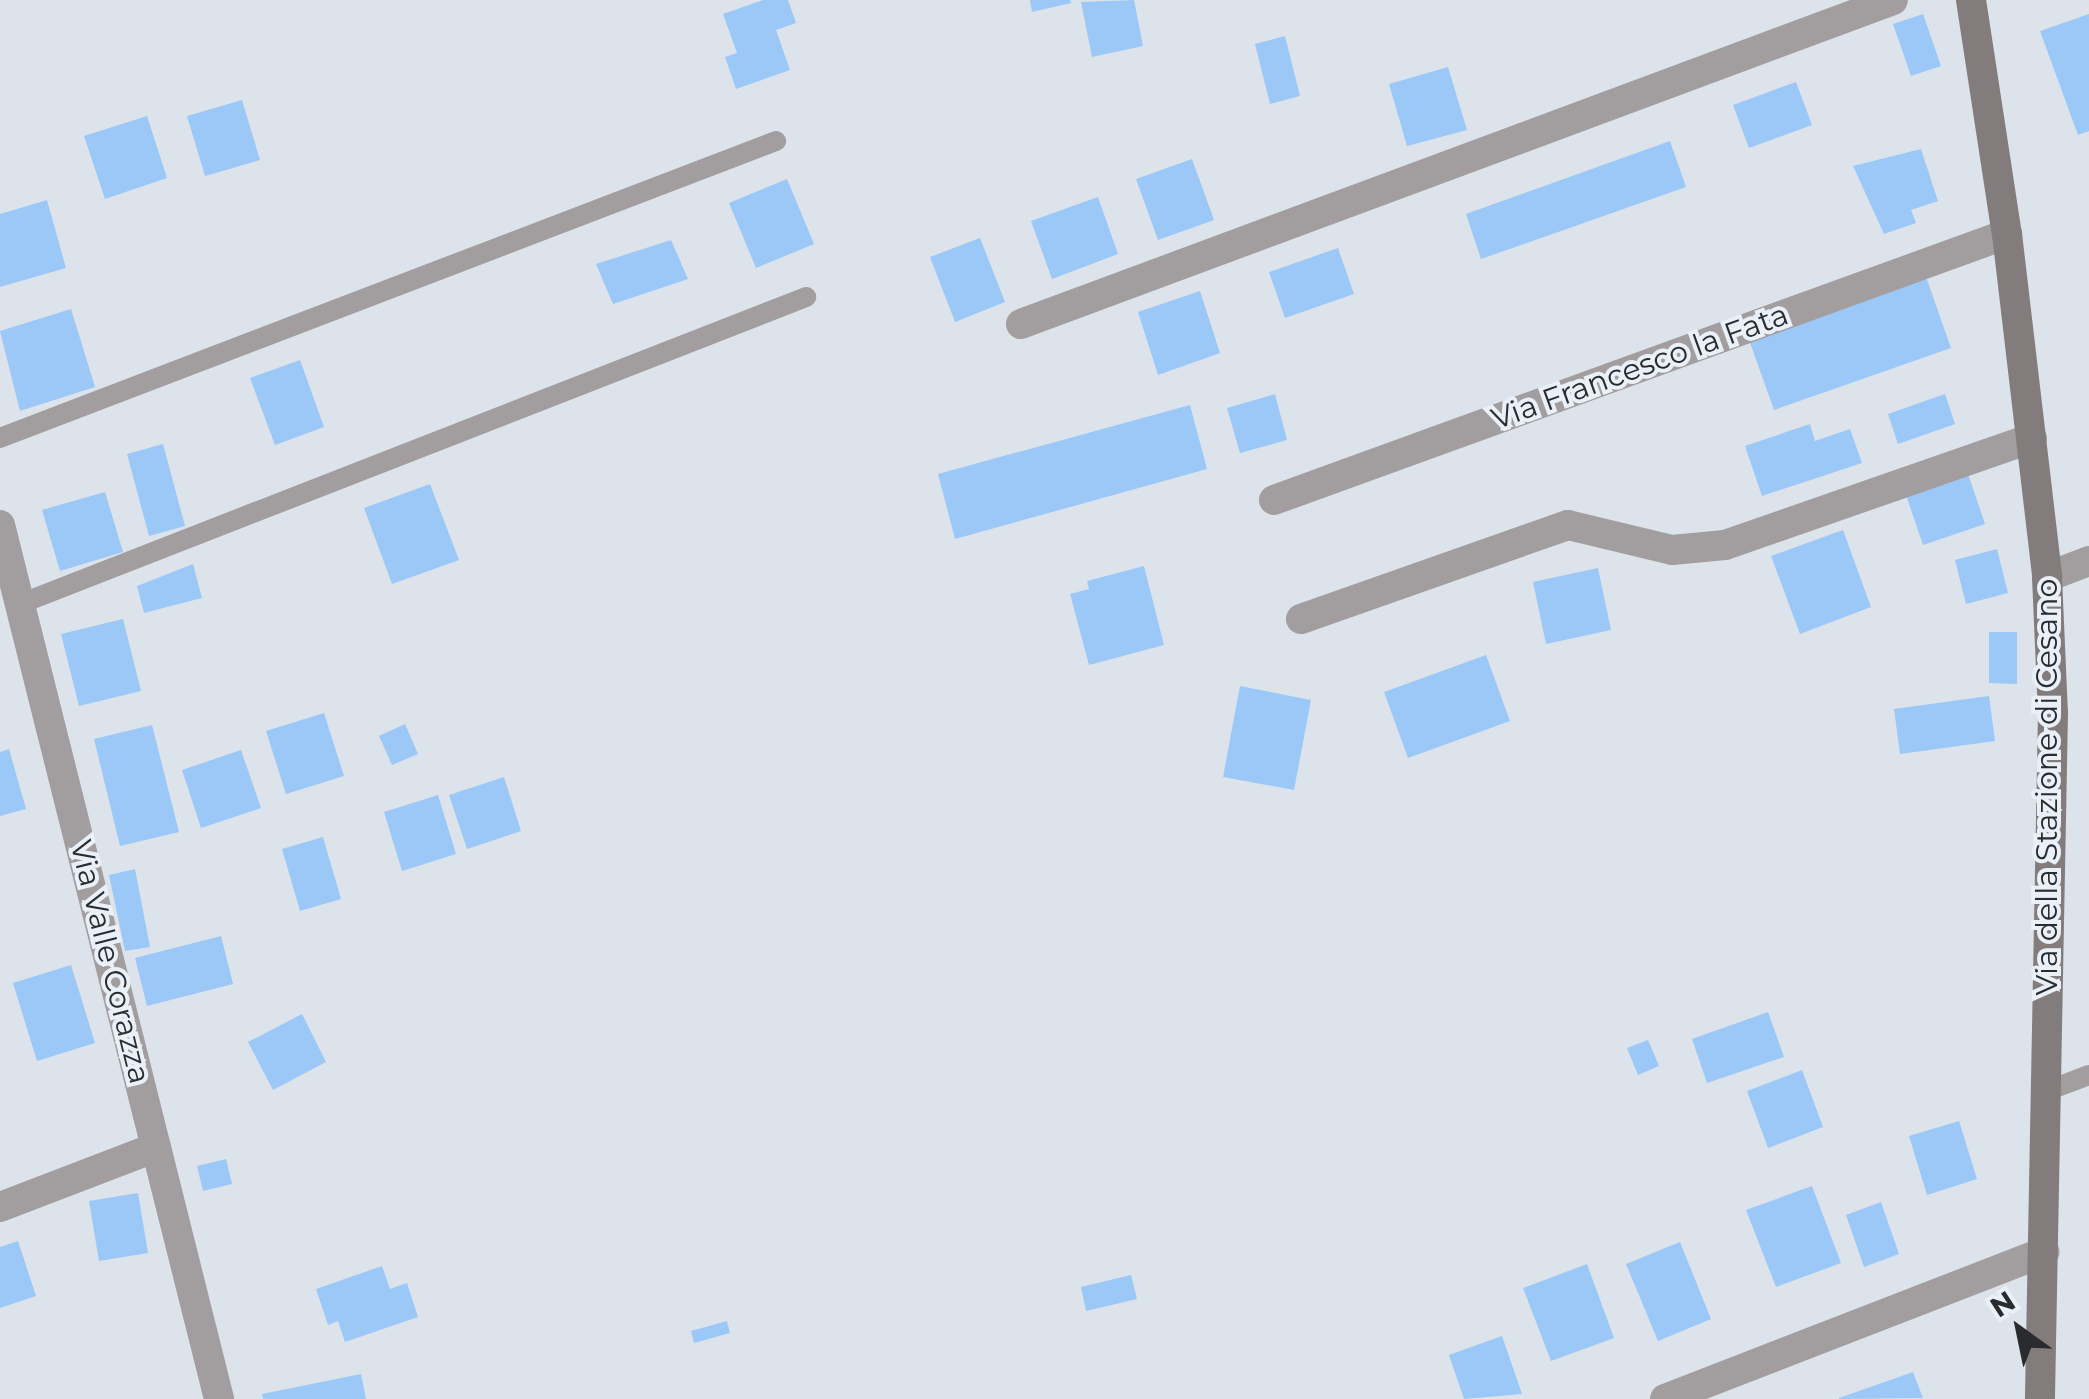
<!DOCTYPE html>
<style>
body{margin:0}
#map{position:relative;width:2089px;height:1399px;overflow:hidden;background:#dce3ea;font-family:Montserrat,sans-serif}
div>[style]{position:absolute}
.building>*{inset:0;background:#9cc8f7}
.lane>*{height:20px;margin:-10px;padding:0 10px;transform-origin:10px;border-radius:10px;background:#a29d9e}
.street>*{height:30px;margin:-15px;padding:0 15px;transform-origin:15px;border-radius:15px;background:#a29d9e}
.secondary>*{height:30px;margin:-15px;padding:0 15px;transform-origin:15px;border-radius:15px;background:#837c7d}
span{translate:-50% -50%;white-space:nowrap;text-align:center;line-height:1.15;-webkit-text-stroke:8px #e9f0f7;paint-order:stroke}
.street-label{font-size:30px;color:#292b2e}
.north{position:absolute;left:1969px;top:1279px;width:100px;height:100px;-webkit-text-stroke:8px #e9f0f7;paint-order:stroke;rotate:327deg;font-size:28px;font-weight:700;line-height:40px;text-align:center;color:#292b2e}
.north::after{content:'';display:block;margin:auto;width:35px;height:45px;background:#292b2e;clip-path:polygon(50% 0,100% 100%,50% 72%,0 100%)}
</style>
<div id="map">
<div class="building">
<div style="clip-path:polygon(763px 0,788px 0,796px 23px,776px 30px,790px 70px,736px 89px,725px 57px,737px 53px,723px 14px)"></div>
<div style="clip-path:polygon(1030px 0,1070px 0,1071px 3px,1032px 12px)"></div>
<div style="clip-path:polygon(1134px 0,1143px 46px,1092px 57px,1081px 2px)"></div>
<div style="clip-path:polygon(1923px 14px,1941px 66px,1911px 76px,1893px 24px)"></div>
<div style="clip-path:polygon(2089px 14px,2089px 131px,2078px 135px,2040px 31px)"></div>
<div style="clip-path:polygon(1285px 36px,1300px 96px,1270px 104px,1255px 44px)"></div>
<div style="clip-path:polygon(1448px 67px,1467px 130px,1407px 146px,1389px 84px)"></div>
<div style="clip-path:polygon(1796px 82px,1812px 125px,1749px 148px,1733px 105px)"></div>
<div style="clip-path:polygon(242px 100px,260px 160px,205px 176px,187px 116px)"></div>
<div style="clip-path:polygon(147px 116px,167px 178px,105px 199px,84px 136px)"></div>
<div style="clip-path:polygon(1670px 141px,1686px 187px,1481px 259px,1466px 214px)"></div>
<div style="clip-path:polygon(1921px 149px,1938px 201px,1911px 210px,1916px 223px,1884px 234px,1853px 166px)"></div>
<div style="clip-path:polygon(1192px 159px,1214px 220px,1158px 240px,1136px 179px)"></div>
<div style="clip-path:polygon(787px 179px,814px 244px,756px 268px,729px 203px)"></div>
<div style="clip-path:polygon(1098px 197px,1118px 254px,1052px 279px,1031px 221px)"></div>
<div style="clip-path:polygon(47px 200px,66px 268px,0 287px,0 214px)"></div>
<div style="clip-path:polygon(980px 238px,1005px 302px,955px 322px,930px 257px)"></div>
<div style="clip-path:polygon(671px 240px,688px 279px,613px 304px,596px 264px)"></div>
<div style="clip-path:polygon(1338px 248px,1354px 294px,1285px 318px,1269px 272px)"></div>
<div style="clip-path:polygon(1925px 274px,1951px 348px,1774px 410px,1748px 337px)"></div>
<div style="clip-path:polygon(1200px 291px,1220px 353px,1158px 375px,1138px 312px)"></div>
<div style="clip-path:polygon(71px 309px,95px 387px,20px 411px,0 331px)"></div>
<div style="clip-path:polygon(300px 360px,324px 427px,275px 445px,250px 378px)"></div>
<div style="clip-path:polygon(1275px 394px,1287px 440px,1240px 453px,1227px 408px)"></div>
<div style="clip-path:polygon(1945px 394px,1955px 424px,1898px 444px,1888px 414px)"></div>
<div style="clip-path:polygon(1190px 405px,1207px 469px,955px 539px,938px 474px)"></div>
<div style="clip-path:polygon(1810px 424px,1815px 441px,1850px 429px,1862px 463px,1762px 496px,1745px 446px)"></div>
<div style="clip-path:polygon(163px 444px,185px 526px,149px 536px,127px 454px)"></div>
<div style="clip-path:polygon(1967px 471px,1985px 524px,1923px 545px,1905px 492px)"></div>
<div style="clip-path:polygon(430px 484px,459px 560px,392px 584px,364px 508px)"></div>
<div style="clip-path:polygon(105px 492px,123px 552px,60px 571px,42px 510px)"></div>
<div style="clip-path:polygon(1843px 530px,1871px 607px,1800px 634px,1771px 556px)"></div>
<div style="clip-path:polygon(1997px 549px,2008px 593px,1966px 604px,1955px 560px)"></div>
<div style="clip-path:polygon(193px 564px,202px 598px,144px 613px,137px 586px)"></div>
<div style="clip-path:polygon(1144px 566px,1164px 645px,1089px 665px,1070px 594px,1089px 589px,1087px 581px)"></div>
<div style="clip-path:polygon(1598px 568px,1611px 630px,1546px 644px,1533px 582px)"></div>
<div style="clip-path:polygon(123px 619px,141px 691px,79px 706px,61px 634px)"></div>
<div style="clip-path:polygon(1989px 632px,2017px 632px,2017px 684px,1989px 683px)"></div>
<div style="clip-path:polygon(1486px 655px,1510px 721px,1408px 758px,1384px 692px)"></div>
<div style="clip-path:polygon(1240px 686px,1311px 700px,1294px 790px,1223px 777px)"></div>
<div style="clip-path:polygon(1989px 696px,1995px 741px,1900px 754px,1894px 709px)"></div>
<div style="clip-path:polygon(324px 713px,344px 776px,286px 794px,266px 731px)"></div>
<div style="clip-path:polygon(405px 724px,418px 754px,392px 765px,379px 736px)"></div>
<div style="clip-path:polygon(152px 725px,179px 832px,120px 846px,94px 739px)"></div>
<div style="clip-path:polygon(9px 749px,26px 809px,0 816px,0 752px)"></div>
<div style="clip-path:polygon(241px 750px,261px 808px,201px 828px,182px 770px)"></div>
<div style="clip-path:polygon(504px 777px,521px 831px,467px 849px,449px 795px)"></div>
<div style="clip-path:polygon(438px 795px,456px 854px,402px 871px,384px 812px)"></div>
<div style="clip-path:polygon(323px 837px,341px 899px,300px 911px,282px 849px)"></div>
<div style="clip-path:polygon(135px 869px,150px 947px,125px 951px,109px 875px)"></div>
<div style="clip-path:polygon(221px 936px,233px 984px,147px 1006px,135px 958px)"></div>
<div style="clip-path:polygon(71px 965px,95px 1043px,37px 1061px,13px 983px)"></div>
<div style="clip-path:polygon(1768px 1012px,1784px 1057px,1707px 1083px,1692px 1039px)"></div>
<div style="clip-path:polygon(302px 1014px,326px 1062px,273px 1090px,248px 1042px)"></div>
<div style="clip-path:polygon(1648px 1040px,1659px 1066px,1638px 1075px,1627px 1048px)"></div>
<div style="clip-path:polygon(1802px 1070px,1823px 1127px,1768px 1148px,1747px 1091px)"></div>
<div style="clip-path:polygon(1959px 1121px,1977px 1179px,1927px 1195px,1909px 1136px)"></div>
<div style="clip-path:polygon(226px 1159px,232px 1184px,203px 1191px,197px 1166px)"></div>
<div style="clip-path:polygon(1812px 1186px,1841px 1263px,1776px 1287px,1746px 1210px)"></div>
<div style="clip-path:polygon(138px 1193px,148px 1253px,99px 1261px,89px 1201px)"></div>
<div style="clip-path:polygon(1881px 1202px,1899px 1254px,1864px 1267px,1846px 1215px)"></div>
<div style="clip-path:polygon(18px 1241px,36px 1296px,0 1308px,0 1247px)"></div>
<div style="clip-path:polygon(1680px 1242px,1711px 1319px,1658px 1341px,1626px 1264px)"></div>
<div style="clip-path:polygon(1587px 1264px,1614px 1338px,1551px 1361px,1523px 1288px)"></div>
<div style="clip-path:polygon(382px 1266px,390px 1289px,407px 1283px,418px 1317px,345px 1342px,338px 1321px,328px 1325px,316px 1289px)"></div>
<div style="clip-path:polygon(1131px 1275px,1137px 1299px,1086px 1311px,1081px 1287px)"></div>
<div style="clip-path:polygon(727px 1321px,730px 1333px,694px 1343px,691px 1331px)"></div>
<div style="clip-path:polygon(1502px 1336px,1522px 1394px,1464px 1399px,1449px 1355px)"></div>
<div style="clip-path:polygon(1913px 1372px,1923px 1398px,1839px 1399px,1839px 1398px)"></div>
<div style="clip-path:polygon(361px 1374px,366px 1399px,263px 1399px,262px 1394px)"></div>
</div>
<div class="lane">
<div style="left:0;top:438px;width:831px;rotate:-20.94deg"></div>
<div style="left:20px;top:604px;width:844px;rotate:-21.33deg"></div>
<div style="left:2047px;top:1091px;width:45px;rotate:-20.9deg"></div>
</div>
<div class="street">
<div style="left:1021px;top:324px;width:930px;rotate:-20.38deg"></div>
<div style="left:1274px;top:500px;width:780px;rotate:-19.95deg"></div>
<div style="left:0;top:525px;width:901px;rotate:75.93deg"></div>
<div style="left:2047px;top:577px;width:45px;rotate:-20.9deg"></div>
<div style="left:1301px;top:619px;width:283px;rotate:-19.4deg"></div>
<div style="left:1568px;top:525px;width:107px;rotate:13.5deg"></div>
<div style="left:1672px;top:550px;width:53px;rotate:-5.4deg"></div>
<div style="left:1725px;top:545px;width:325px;rotate:-19.2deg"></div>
<div style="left:0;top:1207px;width:167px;rotate:-21deg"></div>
<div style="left:1665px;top:1399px;width:407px;rotate:-21.2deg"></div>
</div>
<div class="secondary">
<div style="left:1971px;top:0;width:237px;rotate:81.3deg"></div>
<div style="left:2007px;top:234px;width:345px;rotate:83.3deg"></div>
<div style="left:2047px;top:577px;width:136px;rotate:87.5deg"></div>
<div style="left:2053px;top:713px;width:686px;rotate:91.09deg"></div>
</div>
<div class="street-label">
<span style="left:1640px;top:367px;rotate:-20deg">Via Francesco la Fata</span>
<span style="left:2047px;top:787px;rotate:-90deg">Via della Stazione di Cesano</span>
<span style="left:110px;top:962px;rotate:76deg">Via Valle Corazza</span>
</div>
<div class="north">N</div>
</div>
